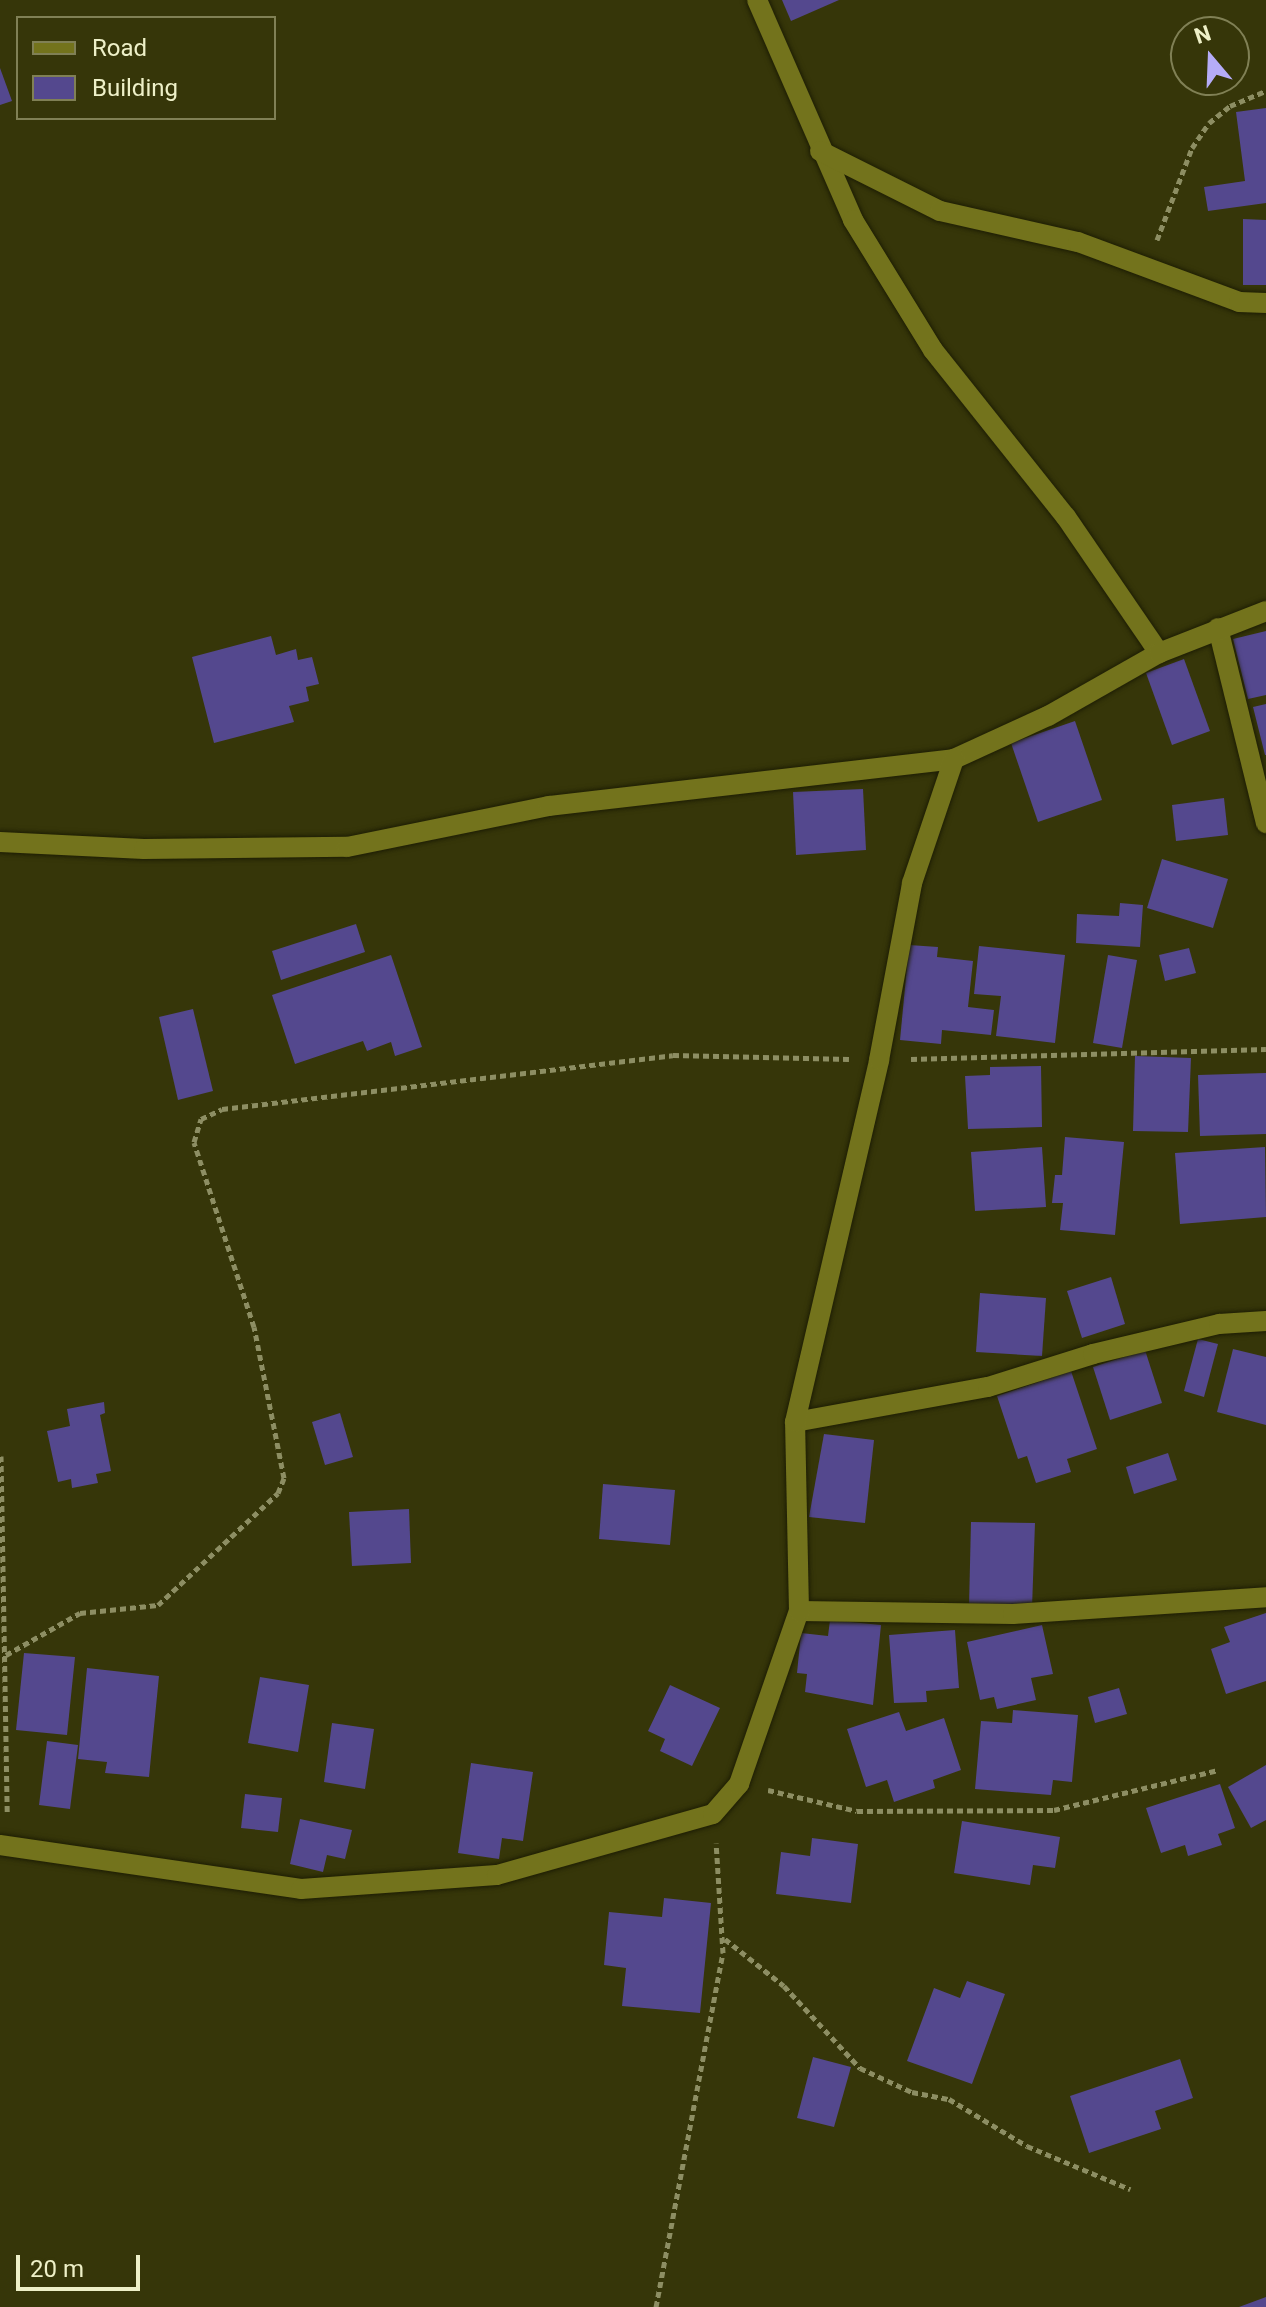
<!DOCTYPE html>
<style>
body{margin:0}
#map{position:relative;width:1266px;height:2307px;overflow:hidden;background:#363609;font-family:Roboto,sans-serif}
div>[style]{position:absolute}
.building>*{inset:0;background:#54488e}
.path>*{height:5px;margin-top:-2.5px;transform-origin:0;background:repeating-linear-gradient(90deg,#8d8e63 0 6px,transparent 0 10px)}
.roads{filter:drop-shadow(0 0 2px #1d1d04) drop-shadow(0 0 2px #1d1d04)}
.street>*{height:20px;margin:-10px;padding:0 10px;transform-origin:10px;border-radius:10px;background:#73731c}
span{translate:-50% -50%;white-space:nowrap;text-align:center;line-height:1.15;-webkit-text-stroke:7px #363609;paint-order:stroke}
.legend{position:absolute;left:16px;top:16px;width:260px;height:104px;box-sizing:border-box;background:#363609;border:2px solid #808055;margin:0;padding:10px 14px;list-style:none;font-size:24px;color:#eef0c8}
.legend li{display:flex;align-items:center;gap:16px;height:40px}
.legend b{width:40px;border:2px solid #808055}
.north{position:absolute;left:1170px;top:16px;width:80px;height:80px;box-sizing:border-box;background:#363609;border:2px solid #808055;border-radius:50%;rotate:341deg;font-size:22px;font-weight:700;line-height:32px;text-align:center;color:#eef0c8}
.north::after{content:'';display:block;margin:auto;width:28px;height:36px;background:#b5acf8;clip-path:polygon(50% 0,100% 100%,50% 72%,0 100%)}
.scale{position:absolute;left:16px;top:2255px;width:124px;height:36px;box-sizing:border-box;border:4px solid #eef0c8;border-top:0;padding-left:10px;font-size:24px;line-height:28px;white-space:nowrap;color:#eef0c8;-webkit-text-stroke:6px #363609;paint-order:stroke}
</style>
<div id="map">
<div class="building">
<div style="clip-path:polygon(782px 0,839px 0,791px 21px)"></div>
<div style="clip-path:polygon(0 68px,12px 101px,0 105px)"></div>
<div style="clip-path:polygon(1266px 108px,1266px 203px,1208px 211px,1204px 187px,1245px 181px,1236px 112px)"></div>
<div style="clip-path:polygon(1243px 219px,1266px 220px,1266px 285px,1243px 285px)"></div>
<div style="clip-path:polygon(1266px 631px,1266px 695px,1248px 699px,1233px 639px)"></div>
<div style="clip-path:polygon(271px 636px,276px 655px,296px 649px,298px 660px,312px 657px,319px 684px,306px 687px,309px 701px,289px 706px,294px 722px,214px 743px,192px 657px)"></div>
<div style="clip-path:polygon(1184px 659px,1210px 731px,1172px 745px,1146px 673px)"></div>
<div style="clip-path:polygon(1266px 704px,1266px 755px,1265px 755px,1253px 707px)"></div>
<div style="clip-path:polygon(1075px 721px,1102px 800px,1038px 822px,1011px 743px)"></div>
<div style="clip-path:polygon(863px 789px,866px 850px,796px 855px,793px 792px)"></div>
<div style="clip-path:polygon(1224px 798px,1228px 835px,1176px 841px,1172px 805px)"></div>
<div style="clip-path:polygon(1162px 859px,1228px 879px,1213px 928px,1147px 908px)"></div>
<div style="clip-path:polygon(1120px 903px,1143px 905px,1140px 947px,1076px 943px,1077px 914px,1119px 916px)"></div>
<div style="clip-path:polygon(356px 924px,365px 952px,281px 980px,272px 951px)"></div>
<div style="clip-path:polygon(909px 945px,938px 947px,937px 957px,973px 961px,968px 1007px,994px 1010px,991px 1035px,942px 1030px,941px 1044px,900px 1040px)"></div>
<div style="clip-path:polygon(979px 946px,1065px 955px,1055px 1043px,996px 1036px,1001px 996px,974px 994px)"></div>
<div style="clip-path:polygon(1189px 948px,1196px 973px,1165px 981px,1159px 955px)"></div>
<div style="clip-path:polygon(391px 955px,422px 1047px,395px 1056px,391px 1042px,367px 1051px,363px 1041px,295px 1064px,272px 995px)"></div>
<div style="clip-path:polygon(1108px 955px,1137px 960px,1122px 1048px,1093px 1043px)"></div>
<div style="clip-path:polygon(193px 1009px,213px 1091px,178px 1100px,159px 1017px)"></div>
<div style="clip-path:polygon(1135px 1056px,1191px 1058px,1188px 1132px,1133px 1131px)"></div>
<div style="clip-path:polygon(1041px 1066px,1042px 1127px,968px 1129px,965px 1076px,990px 1075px,990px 1067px)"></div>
<div style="clip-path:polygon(1266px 1073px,1266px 1134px,1200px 1136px,1198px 1075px)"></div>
<div style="clip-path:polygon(1065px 1137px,1124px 1142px,1115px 1235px,1060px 1230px,1063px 1203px,1052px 1203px,1055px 1175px,1062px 1175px)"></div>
<div style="clip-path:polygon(1042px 1147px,1046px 1207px,975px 1211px,971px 1152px)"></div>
<div style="clip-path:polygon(1265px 1147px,1266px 1217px,1180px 1224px,1175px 1153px)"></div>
<div style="clip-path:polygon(1111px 1277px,1125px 1324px,1082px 1338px,1067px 1291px)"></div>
<div style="clip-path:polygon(980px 1293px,1046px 1298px,1042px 1356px,976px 1352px)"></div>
<div style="clip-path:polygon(1198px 1339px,1218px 1344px,1204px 1397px,1184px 1391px)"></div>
<div style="clip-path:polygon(1233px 1349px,1266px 1357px,1266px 1425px,1217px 1412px)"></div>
<div style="clip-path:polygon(1145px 1350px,1162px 1403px,1110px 1420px,1093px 1367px)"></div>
<div style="clip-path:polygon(1071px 1371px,1097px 1449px,1067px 1459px,1071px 1472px,1036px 1483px,1027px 1456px,1018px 1459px,997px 1396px)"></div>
<div style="clip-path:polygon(104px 1402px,105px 1413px,100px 1415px,111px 1471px,96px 1474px,98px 1483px,72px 1488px,71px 1479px,58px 1482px,47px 1431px,70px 1426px,67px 1409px)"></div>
<div style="clip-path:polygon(340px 1413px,353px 1457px,325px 1465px,312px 1422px)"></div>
<div style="clip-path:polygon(824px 1434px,874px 1440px,865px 1523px,809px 1517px)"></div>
<div style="clip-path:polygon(1168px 1453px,1177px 1480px,1134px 1494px,1126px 1467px)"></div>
<div style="clip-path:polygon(603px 1484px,675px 1490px,670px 1545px,599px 1539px)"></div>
<div style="clip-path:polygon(409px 1509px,411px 1563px,352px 1566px,349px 1512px)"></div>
<div style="clip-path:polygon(971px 1522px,1035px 1523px,1032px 1608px,969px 1607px)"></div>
<div style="clip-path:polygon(1266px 1613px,1266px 1681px,1226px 1694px,1211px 1649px,1230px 1642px,1224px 1627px)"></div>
<div style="clip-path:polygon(830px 1620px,881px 1625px,873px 1705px,805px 1692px,807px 1674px,797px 1673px,801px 1633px,828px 1636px)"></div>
<div style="clip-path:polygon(1042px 1625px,1053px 1674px,1031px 1678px,1036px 1700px,997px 1709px,994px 1697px,980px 1700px,967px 1642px)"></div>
<div style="clip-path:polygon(955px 1630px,959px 1688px,926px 1691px,927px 1702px,894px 1703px,889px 1635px)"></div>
<div style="clip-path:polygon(24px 1653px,75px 1657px,67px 1735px,16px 1730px)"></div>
<div style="clip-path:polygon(87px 1668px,159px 1676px,149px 1777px,105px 1773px,107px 1762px,78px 1759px)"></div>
<div style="clip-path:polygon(260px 1677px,309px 1685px,298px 1752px,248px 1743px)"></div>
<div style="clip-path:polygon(670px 1685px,720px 1708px,692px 1766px,660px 1751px,665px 1739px,648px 1731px)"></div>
<div style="clip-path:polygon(1119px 1688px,1127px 1714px,1095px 1723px,1088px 1697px)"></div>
<div style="clip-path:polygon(1013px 1710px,1078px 1715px,1072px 1782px,1053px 1780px,1051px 1795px,975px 1789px,981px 1721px,1012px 1723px)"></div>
<div style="clip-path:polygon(899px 1712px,906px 1731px,944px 1718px,961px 1770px,933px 1780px,935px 1788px,894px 1802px,887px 1780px,866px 1787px,847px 1729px)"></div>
<div style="clip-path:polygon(332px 1723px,374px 1729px,365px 1789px,324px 1782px)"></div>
<div style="clip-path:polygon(47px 1741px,78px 1745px,70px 1809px,39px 1805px)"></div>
<div style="clip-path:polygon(471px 1763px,533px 1772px,523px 1841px,502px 1838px,499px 1859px,458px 1853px)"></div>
<div style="clip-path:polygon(1266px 1765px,1266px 1820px,1251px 1828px,1228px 1787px)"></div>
<div style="clip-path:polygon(1220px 1784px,1235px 1828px,1218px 1834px,1222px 1845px,1188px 1856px,1185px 1845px,1161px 1853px,1146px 1808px)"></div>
<div style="clip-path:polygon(245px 1794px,282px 1798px,278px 1832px,241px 1828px)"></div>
<div style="clip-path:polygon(300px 1819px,352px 1830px,345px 1859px,327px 1855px,323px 1872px,290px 1864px)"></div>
<div style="clip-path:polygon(962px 1821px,1060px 1837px,1055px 1868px,1033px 1865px,1030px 1885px,954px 1873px)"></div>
<div style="clip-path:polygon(812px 1838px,858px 1844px,851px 1903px,776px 1894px,781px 1852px,810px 1856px)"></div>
<div style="clip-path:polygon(664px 1898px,711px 1903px,700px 2013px,622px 2006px,626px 1968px,604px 1965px,609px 1912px,662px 1917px)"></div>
<div style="clip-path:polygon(967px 1981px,1005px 1994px,972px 2084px,907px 2061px,934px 1988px,960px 1998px)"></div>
<div style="clip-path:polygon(813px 2057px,851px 2067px,834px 2127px,797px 2118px)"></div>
<div style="clip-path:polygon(1180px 2059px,1193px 2098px,1155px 2111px,1161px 2129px,1089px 2153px,1070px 2096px)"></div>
<div style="clip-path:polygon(1266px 2297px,1266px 2307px,1239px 2307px)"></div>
</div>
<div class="path">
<div style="left:1157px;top:240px;width:98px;rotate:-69.2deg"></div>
<div style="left:1192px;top:148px;width:30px;rotate:-56deg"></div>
<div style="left:1209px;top:123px;width:27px;rotate:-39deg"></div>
<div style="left:1230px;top:106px;width:39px;rotate:-23deg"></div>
<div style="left:911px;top:1059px;width:355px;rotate:-1.6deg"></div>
<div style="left:1px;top:1456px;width:359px;rotate:89deg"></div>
<div style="left:6px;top:1655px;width:85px;rotate:-29.6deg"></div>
<div style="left:80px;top:1613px;width:78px;rotate:-5.9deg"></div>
<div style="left:158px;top:1605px;width:164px;rotate:-43deg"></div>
<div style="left:278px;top:1493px;width:16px;rotate:-68deg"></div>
<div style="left:284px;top:1478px;width:154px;rotate:-101.2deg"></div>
<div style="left:254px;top:1327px;width:194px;rotate:-108deg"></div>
<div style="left:194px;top:1142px;width:24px;rotate:-73deg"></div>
<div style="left:201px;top:1119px;width:23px;rotate:-25deg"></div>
<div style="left:222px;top:1109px;width:454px;rotate:-6.8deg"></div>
<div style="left:673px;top:1055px;width:176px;rotate:1.3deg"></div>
<div style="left:768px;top:1790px;width:91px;rotate:13.3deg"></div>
<div style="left:857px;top:1811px;width:197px;rotate:-0.3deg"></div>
<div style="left:1054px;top:1810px;width:169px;rotate:-13.7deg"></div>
<div style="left:725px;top:1939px;width:75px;rotate:38.5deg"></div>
<div style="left:784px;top:1986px;width:112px;rotate:47.2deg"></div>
<div style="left:860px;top:2068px;width:57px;rotate:24.8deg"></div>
<div style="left:912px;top:2092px;width:38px;rotate:11deg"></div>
<div style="left:949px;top:2099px;width:91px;rotate:31.1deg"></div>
<div style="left:1027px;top:2146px;width:112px;rotate:22.7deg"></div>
<div style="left:656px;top:2307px;width:360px;rotate:-79.3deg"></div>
<div style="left:723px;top:1953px;width:110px;rotate:-93.6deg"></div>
</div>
<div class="roads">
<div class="street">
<div style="left:757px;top:0;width:240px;rotate:66.4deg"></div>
<div style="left:853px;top:220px;width:153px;rotate:58.4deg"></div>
<div style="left:933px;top:350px;width:213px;rotate:51.5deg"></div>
<div style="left:1066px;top:517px;width:165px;rotate:55.6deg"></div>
<div style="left:820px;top:151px;width:134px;rotate:26.6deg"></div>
<div style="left:940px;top:211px;width:141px;rotate:12.7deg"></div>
<div style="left:1078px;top:242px;width:172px;rotate:20.4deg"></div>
<div style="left:1239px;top:302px;width:27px;rotate:2deg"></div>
<div style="left:1218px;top:628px;width:201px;rotate:76.2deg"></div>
<div style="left:0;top:842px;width:144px;rotate:2.8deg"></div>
<div style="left:144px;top:849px;width:203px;rotate:-0.6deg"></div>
<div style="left:347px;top:847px;width:206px;rotate:-11.5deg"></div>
<div style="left:549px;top:806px;width:408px;rotate:-6.6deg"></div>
<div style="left:954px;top:759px;width:103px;rotate:-24.6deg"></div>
<div style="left:1048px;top:716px;width:128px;rotate:-29.6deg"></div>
<div style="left:1159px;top:653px;width:115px;rotate:-21.4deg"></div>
<div style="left:795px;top:1422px;width:196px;rotate:-10.3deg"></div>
<div style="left:988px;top:1387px;width:110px;rotate:-17.4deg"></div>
<div style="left:1093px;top:1354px;width:130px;rotate:-13.4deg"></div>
<div style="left:1219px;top:1324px;width:47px;rotate:-3.7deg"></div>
<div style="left:799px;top:1611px;width:214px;rotate:0.8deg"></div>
<div style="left:1013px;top:1614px;width:254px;rotate:-3.8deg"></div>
<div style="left:0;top:1845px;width:304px;rotate:8.3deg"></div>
<div style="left:301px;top:1889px;width:196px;rotate:-4.1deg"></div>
<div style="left:497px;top:1875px;width:224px;rotate:-15.8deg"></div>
<div style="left:713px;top:1814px;width:40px;rotate:-49deg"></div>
<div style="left:739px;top:1784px;width:183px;rotate:-70.9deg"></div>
<div style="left:799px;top:1611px;width:189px;rotate:-91.2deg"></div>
<div style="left:795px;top:1422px;width:372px;rotate:-76.9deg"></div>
<div style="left:879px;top:1060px;width:180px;rotate:-79.4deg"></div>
<div style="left:912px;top:883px;width:131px;rotate:-71.3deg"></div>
</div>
</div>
<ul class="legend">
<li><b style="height:10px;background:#73731c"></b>Road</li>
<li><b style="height:22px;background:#54488e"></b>Building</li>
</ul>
<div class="north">N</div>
<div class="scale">20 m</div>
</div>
